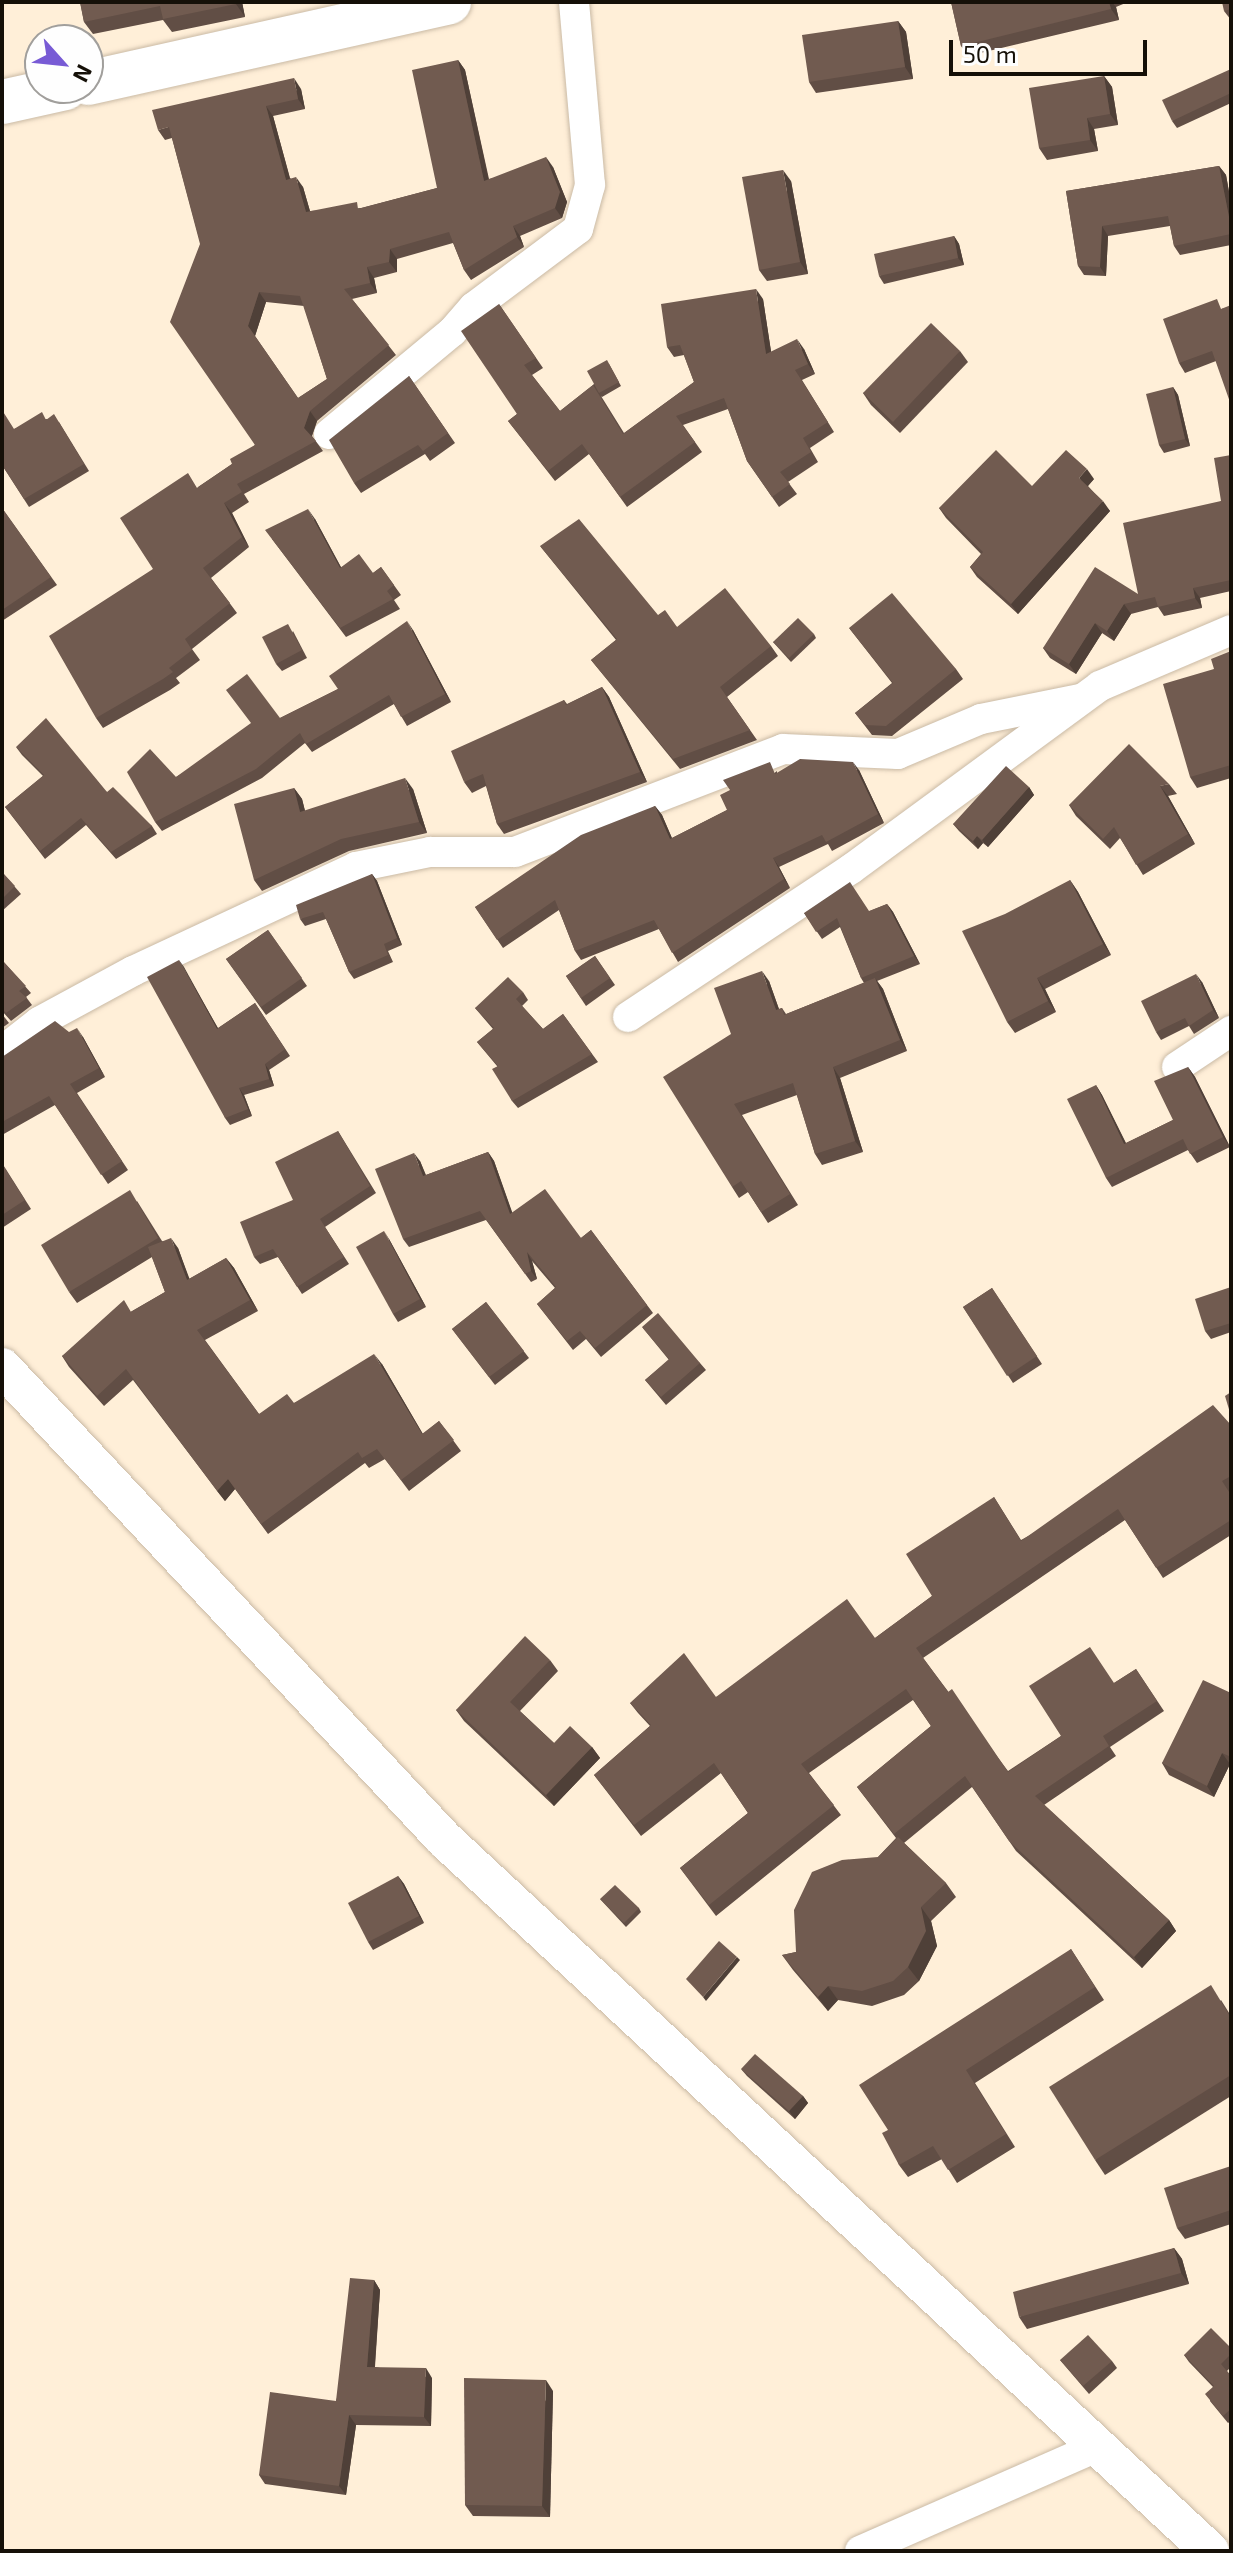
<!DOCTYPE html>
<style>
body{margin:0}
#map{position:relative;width:1233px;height:2553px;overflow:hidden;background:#ffefd8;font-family:"Exo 2",sans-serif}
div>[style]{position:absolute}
.roads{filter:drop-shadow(0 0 2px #cabaa5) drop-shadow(0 0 2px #cabaa5)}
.minor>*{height:30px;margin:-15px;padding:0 15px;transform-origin:15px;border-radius:15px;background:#fff}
.tertiary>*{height:38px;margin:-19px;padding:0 19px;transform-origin:19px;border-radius:19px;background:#fff}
.secondary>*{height:44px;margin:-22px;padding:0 22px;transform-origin:22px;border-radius:22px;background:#fff}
.wall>*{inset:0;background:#614e45}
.shaded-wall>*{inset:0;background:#4f4038}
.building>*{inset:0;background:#715b50}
span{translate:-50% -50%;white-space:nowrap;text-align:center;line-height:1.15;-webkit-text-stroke:8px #fefefe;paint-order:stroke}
.frame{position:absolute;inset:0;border:4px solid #151008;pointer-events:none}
.north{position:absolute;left:24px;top:24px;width:80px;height:80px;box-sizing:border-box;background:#fefefe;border:2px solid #a19f9c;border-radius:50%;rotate:117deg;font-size:22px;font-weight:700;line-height:32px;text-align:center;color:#151008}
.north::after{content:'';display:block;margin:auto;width:28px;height:36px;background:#785bd5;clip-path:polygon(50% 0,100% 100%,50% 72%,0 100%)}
.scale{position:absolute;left:949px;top:40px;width:198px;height:36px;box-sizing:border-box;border:4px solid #151008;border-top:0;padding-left:10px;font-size:24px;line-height:28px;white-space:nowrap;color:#151008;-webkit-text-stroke:6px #fefefe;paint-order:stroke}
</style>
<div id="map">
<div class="roads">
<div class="minor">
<div style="left:329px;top:434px;width:160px;rotate:-39.7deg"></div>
<div style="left:452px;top:332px;width:33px;rotate:-49deg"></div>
<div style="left:474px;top:307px;width:130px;rotate:-36.9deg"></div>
<div style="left:578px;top:229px;width:46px;rotate:-74.7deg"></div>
<div style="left:590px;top:185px;width:184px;rotate:-95deg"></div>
<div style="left:628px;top:1017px;width:268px;rotate:-33.6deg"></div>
<div style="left:851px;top:869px;width:309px;rotate:-36.3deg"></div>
<div style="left:1100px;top:686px;width:142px;rotate:-23.1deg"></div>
<div style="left:2px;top:1051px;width:47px;rotate:-38.1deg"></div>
<div style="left:39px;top:1022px;width:107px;rotate:-28.5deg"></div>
<div style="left:133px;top:971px;width:246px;rotate:-25deg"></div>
<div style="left:356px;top:867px;width:76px;rotate:-11.5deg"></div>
<div style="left:430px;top:852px;width:85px"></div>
<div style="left:515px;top:852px;width:287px;rotate:-21deg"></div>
<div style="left:783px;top:749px;width:115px;rotate:2.5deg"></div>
<div style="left:898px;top:754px;width:90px;rotate:-22.9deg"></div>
<div style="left:981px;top:719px;width:101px;rotate:-11.4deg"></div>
<div style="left:1177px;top:1067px;width:65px;rotate:-33.7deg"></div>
<div style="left:860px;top:2551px;width:261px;rotate:-23.7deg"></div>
</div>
<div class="tertiary">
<div style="left:2px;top:1367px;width:647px;rotate:46.88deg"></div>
<div style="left:444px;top:1839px;width:1046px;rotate:42.91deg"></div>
</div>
<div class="secondary">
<div style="left:88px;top:83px;width:370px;rotate:-12.6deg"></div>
<div style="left:2px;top:102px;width:65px;rotate:-12.5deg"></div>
</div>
</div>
<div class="wall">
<div style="clip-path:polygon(80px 2px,242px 2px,245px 17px,172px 32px,163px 20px,93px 34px,84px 22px)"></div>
<div style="clip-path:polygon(951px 2px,1128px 2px,1116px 7px,1119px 20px,968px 56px,961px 46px)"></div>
<div style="clip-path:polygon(1231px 2px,1231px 20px,1224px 11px)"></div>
<div style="clip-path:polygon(898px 21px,906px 32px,913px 79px,816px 93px,809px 82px)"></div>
<div style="clip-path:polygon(evenodd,458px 60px,465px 70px,489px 179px,553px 167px,567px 202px,562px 218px,520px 236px,524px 247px,471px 280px,464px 270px,453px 243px,397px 259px,397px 272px,374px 278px,377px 293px,352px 299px,396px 355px,317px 421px,312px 436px,323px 451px,244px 494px,249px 502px,232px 513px,249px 547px,211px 578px,237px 613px,192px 649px,200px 660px,176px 678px,180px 683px,170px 690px,103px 728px,96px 718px,153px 569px,198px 487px,232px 464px,255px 445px,172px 138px,165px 140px,158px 130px,301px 89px,305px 109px,273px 116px,290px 178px,303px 187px,310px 211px,361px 208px,437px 188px,458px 60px,266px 302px,304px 306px,327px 379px,298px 398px,255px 336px,266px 302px)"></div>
<div style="clip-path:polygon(1231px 69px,1231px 103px,1177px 128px,1172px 121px)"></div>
<div style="clip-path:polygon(1104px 76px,1112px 87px,1118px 125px,1094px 129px,1098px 151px,1047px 160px,1039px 148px)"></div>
<div style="clip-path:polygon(1219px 166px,1226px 175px,1231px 203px,1231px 245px,1180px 255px,1174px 246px,1170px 226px,1108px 236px,1106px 276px,1084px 275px,1078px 266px,1066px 191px)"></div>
<div style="clip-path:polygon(791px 181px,808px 274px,767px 281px,759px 270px)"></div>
<div style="clip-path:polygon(954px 236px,959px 244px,964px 265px,884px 284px,879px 276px)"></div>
<div style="clip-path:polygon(763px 299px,771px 352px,804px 349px,815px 374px,802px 380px,834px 432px,810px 448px,818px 462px,788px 482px,797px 494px,779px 507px,747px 461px,728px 409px,683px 425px,702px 452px,627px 507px,589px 454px,555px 481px,508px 421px,517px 414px,499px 304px,543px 368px,532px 375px,560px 411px,593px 385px,609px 364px,621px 386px,602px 397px,601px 396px,624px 433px,694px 382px,684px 355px,674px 357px,667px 347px)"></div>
<div style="clip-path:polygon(1223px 308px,1216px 361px,1185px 373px,1179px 363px)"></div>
<div style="clip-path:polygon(960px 351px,968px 362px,900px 433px,871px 405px,863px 393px)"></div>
<div style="clip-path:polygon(409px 376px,455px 443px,430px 461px,425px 454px,361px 493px,354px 483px)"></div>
<div style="clip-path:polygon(1173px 387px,1178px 395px,1190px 446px,1164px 453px,1159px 445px)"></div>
<div style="clip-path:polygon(46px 419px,59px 422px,89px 471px,29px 507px,2px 465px,14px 429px)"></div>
<div style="clip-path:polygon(1231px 455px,1231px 591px,1200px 598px,1202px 608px,1164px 616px,1158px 607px,1131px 614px,1114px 641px,1102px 633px,1076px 674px,1050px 658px,1043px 648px,1138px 594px,1221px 501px)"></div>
<div style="clip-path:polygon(1094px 479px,1088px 486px,1110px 511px,1018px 614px,977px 577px,970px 567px,981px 554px,946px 518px,939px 508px,1032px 486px)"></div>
<div style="clip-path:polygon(2px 508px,57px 585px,2px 621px)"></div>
<div style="clip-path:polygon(315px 519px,341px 567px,373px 573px,381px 567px,401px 595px,394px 600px,400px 609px,346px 637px,272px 539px)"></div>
<div style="clip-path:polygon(540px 546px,677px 627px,771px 646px,778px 656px,727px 697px,757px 740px,680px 769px,591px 660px,616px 640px)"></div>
<div style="clip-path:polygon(849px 628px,956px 669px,963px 679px,892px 736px,872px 735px,855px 713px,892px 683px)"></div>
<div style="clip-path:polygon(413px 630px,451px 702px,407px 726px,394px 704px,312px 752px,305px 743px,262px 778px,162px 831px,155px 822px,176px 777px,280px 718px,338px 689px)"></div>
<div style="clip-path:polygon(293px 631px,307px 658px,282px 671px,276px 664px)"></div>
<div style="clip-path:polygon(814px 634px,816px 638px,791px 662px,773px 642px)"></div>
<div style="clip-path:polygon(1231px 651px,1231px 778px,1197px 788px,1190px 777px,1214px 669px)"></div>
<div style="clip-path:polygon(602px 687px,609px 697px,647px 782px,504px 834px,497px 824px,486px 786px,472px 793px,464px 782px,564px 700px,567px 704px)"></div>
<div style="clip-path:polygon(16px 747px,107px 792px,152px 826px,157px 834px,116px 859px,86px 825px,45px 859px,5px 807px,43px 776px,22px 755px)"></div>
<div style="clip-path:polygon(859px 770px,884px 823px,832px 851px,828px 844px,779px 867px,790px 888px,678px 962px,659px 929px,581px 960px,575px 951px,559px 910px,503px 948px,475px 907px,655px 806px,662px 815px,672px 838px,727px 810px,777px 771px,777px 773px)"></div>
<div style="clip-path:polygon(1169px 784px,1177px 794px,1168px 796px,1195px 844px,1143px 875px,1120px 838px,1110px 849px,1076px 816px,1069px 805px)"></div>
<div style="clip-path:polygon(1029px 787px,1034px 795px,988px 847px,983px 843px,978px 849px,959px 831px,953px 824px)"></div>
<div style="clip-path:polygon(294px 788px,302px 799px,305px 811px,413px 789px,427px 833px,349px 851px,262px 891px,254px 880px)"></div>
<div style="clip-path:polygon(2px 872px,21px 894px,2px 911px)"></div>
<div style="clip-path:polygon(372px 874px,377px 881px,402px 945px,388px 951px,393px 962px,354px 979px,349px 972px,326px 919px,305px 926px,300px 919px)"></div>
<div style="clip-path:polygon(1070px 880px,1078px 892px,1111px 955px,1045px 989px,1056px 1012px,1015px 1033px,1007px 1022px)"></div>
<div style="clip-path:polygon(887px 904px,893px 912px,920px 964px,877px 981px,883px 989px,907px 1051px,840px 1078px,863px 1152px,822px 1165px,815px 1154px,797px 1095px,742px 1115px,798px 1205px,768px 1223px,748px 1192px,739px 1198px,732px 1187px,731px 1034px,769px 981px,779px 1009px,782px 1008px,786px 1014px,864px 983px,861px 978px,840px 927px,822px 939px,804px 913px,870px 911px)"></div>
<div style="clip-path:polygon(268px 930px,307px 986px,266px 1015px,226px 959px)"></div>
<div style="clip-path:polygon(595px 956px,615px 985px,586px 1006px,566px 976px)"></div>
<div style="clip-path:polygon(2px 960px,31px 993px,26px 997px,32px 1005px,11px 1021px,2px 1011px)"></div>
<div style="clip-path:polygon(179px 960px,218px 1028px,255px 1003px,290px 1056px,269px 1070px,274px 1086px,244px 1095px,252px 1116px,230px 1125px,225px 1118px)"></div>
<div style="clip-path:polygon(1202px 982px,1219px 1018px,1194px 1034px,1189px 1026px,1161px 1040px,1156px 1032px)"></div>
<div style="clip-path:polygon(523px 992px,528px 1000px,522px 1006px,543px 1029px,563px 1014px,598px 1062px,518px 1108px,512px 1101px,497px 1066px,477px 1042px,493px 1029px,475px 1008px)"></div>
<div style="clip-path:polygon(2px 1014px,9px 1023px,2px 1028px)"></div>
<div style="clip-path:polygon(69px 1032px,83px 1037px,105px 1077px,77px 1093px,128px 1170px,108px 1184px,55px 1105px,2px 1135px,2px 1057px)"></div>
<div style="clip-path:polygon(1188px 1067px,1195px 1077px,1230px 1147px,1197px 1163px,1188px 1150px,1112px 1187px,1106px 1178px,1096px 1085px,1102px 1095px,1126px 1143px,1173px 1120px)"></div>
<div style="clip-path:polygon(338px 1131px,376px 1193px,325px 1227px,349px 1264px,302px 1294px,278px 1257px,260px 1264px,254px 1257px,293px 1200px)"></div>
<div style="clip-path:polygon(488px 1152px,494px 1161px,512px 1213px,581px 1238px,591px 1230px,653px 1313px,601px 1357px,586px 1339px,573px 1350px,537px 1304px,555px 1288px,532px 1261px,537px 1279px,531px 1282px,486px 1220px,409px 1247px,403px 1239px,420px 1161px,426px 1175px)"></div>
<div style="clip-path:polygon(2px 1163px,31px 1209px,2px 1228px)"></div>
<div style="clip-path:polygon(137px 1201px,162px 1241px,178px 1248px,189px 1279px,226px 1258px,234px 1268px,258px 1311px,205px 1340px,259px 1414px,294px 1403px,382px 1364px,423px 1434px,439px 1421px,461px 1451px,409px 1491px,385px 1459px,369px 1468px,365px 1463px,268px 1534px,235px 1489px,225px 1501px,133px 1380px,104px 1406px,69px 1367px,62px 1356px,132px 1311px,165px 1292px,152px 1257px,77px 1303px,69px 1292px)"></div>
<div style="clip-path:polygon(389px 1239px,426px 1307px,398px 1322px,393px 1314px)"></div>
<div style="clip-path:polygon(1231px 1287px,1231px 1332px,1211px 1339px,1205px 1331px)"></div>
<div style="clip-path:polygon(992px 1288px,1042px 1364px,1013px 1383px,963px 1307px)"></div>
<div style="clip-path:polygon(486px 1302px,529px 1358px,495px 1385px,452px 1329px)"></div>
<div style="clip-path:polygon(642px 1327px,700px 1363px,706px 1370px,666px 1405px,645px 1380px,669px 1360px)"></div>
<div style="clip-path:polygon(1231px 1425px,1231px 1491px,1230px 1492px,1231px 1494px,1231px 1535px,1163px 1578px,1125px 1520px,923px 1658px,1008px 1771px,1061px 1736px,1114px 1683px,1136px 1669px,1164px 1711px,1110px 1747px,1116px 1756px,1044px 1805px,1169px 1920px,1176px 1931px,1142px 1968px,1016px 1851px,972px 1787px,904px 1843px,946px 1883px,956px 1897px,931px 1921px,937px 1946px,919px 1981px,904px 1995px,872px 2006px,838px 2000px,828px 2011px,793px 1970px,782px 1955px,796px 1952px,878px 1857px,896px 1838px,857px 1787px,931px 1726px,913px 1700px,809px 1773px,841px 1815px,716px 1916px,680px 1868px,748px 1813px,721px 1773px,641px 1836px,594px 1775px,650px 1726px,638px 1713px,630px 1703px,716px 1697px,875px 1638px,932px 1596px,994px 1497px,1021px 1540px)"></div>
<div style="clip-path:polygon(550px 1660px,558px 1671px,520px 1711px,554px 1743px,592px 1747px,600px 1758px,554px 1806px,464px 1721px,456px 1710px)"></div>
<div style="clip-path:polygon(1231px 1693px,1231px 1765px,1230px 1764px,1214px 1797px,1169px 1775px,1162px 1763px)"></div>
<div style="clip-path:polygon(398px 1876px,404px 1884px,424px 1923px,373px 1950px,368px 1942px)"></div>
<div style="clip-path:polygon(600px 1899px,639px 1908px,641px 1912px,626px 1927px)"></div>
<div style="clip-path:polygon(1071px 1949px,1104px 2000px,975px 2083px,1015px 2147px,957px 2183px,942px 2159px,908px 2177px,899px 2165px,888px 2130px)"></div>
<div style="clip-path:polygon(1221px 2000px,1231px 2016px,1231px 2096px,1105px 2175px,1095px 2160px)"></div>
<div style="clip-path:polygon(741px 2069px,803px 2096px,808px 2103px,795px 2119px,747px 2076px)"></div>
<div style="clip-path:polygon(1231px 2166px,1231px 2224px,1185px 2239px,1177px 2228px)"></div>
<div style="clip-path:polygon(1174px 2248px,1182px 2259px,1189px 2284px,1027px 2329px,1019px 2317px)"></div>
<div style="clip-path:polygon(374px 2280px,380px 2290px,375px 2367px,432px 2378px,431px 2426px,356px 2425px,346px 2495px,265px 2484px,259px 2475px,336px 2401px)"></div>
<div style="clip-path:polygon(1231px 2348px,1231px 2367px,1227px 2371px,1231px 2376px,1231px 2421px,1228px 2423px,1210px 2401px,1213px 2387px,1189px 2362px,1184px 2355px)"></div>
<div style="clip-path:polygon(1060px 2360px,1112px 2361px,1117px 2368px,1089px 2394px)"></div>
<div style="clip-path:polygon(553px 2391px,550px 2517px,473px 2516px,465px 2505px)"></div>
</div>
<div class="shaded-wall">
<div style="clip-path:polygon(236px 2px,242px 2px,245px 17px,236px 4px)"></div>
<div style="clip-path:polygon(1109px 2px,1112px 2px,1116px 7px,1119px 20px,1111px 9px)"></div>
<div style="clip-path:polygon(898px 21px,906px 32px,913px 79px,905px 67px)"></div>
<div style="clip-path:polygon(458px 60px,465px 70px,491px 191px,484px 181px)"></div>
<div style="clip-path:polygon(1104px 76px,1112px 87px,1118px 125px,1110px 114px)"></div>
<div style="clip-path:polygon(294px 78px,301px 89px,305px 109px,298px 99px)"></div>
<div style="clip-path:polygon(266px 106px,273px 116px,293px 190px,286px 180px)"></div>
<div style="clip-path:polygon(1087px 118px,1094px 129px,1098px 151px,1090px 140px)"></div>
<div style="clip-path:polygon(546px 157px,553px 167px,567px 202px,562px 218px,555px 208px)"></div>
<div style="clip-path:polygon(1219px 166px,1226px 175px,1231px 203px,1231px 227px)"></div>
<div style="clip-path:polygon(783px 170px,791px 181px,808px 274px,800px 262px)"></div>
<div style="clip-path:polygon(296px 177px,303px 187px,313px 222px,306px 212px)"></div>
<div style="clip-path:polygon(513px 226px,520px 236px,524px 247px,517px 237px)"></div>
<div style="clip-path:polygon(1102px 226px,1108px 236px,1106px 276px,1100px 267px)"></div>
<div style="clip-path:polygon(954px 236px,959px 244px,964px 265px,958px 258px)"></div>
<div style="clip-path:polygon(390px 249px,397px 259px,397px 272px,389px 262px)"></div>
<div style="clip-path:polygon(367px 267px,374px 278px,377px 293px,370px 283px)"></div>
<div style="clip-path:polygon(756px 289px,763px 299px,773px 364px,766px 354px)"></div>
<div style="clip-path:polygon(259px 292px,266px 302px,255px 336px,248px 326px)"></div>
<div style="clip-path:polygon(797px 339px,804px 349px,815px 374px,808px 364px)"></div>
<div style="clip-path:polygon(1173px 387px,1178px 395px,1190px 446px,1185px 439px)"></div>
<div style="clip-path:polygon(310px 411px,317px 421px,311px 438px,304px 428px)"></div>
<div style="clip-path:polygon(1087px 469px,1094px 479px,1086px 488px,1079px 478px)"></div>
<div style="clip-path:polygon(1103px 501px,1110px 511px,1018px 614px,1011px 604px)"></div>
<div style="clip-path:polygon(224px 503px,232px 513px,249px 547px,242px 537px)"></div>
<div style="clip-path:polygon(308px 509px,315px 519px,346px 577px,340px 568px)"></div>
<div style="clip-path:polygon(1193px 588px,1200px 598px,1202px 608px,1195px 598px)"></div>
<div style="clip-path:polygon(1124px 604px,1131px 614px,1114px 641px,1107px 631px)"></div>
<div style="clip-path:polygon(407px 621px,413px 630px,451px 702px,445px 694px)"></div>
<div style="clip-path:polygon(1095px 623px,1102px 633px,1076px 674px,1069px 664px)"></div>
<div style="clip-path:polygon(602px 687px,609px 697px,647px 782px,640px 772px)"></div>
<div style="clip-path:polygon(853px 762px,859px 770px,884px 823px,878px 814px)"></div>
<div style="clip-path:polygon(405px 778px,413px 789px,427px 833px,419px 822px)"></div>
<div style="clip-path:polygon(1160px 786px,1168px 796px,1195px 844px,1188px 834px)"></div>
<div style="clip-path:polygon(1029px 787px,1034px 795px,988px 847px,982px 840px)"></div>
<div style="clip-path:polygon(294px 788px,302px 799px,308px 823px,300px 812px)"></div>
<div style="clip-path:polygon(655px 806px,662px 815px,676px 848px,670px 839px)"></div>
<div style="clip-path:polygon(977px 836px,983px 843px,978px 849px,973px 841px)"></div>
<div style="clip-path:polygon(773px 858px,779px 867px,790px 888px,784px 879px)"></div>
<div style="clip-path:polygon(372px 874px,377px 881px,402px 945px,397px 938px)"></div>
<div style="clip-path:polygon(1070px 880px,1078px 892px,1111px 955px,1103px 944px)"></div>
<div style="clip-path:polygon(887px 904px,893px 912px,920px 964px,914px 956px)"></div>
<div style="clip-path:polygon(179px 960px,184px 967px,222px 1036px,217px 1029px)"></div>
<div style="clip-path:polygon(762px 971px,769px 981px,783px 1021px,776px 1010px)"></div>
<div style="clip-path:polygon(1196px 974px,1202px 982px,1219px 1018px,1213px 1010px)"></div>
<div style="clip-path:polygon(875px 978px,883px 989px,907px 1051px,900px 1040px)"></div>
<div style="clip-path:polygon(1037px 978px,1045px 989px,1056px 1012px,1048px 1001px)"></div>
<div style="clip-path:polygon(77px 1028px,83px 1037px,105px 1077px,99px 1068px)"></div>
<div style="clip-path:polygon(265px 1064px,269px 1070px,274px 1086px,269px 1079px)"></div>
<div style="clip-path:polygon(833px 1067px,840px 1078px,863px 1152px,855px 1141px)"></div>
<div style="clip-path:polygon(1188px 1067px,1195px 1077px,1230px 1147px,1223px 1137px)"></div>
<div style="clip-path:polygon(1096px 1085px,1102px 1095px,1131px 1154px,1124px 1144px)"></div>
<div style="clip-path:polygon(239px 1088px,244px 1095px,252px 1116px,248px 1109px)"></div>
<div style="clip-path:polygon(488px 1152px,494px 1161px,516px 1223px,510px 1214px)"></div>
<div style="clip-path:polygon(414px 1153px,420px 1161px,429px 1184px,423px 1176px)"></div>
<div style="clip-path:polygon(384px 1231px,389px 1239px,426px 1307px,420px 1299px)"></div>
<div style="clip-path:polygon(171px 1238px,178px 1248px,194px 1291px,187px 1280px)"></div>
<div style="clip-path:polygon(527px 1252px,532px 1261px,537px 1279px,531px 1271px)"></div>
<div style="clip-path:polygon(226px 1258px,234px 1268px,258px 1311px,250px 1300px)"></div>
<div style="clip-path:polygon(374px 1354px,382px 1364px,429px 1445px,422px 1434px)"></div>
<div style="clip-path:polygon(228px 1479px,235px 1489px,225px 1501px,217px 1491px)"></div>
<div style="clip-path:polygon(592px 1747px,600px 1758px,554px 1806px,546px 1795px)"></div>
<div style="clip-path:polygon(1222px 1753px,1230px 1764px,1214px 1797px,1207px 1786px)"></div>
<div style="clip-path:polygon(398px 1876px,404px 1884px,424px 1923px,419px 1916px)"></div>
<div style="clip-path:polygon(921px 1907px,931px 1921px,937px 1946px,919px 1981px,908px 1967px)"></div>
<div style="clip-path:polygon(1169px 1920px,1176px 1931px,1142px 1968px,1134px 1957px)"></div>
<div style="clip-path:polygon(737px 1957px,740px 1960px,706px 2001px,703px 1997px)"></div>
<div style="clip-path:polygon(828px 1986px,838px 2000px,828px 2011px,818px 1997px)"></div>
<div style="clip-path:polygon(803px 2096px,808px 2103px,795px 2119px,789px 2111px)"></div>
<div style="clip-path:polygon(1174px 2248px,1182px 2259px,1189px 2284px,1181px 2273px)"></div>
<div style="clip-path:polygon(374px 2280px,380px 2290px,374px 2376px,367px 2367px)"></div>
<div style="clip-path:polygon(426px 2368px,432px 2378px,431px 2426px,424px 2417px)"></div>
<div style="clip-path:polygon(546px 2380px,553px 2391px,550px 2517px,542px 2506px)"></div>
<div style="clip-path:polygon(349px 2415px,356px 2425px,346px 2495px,339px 2486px)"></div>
</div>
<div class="building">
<div style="clip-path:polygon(80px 2px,236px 2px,236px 4px,163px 19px,160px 6px,84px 22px)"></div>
<div style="clip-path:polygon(951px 2px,1109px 2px,1111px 9px,961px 46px)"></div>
<div style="clip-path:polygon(1222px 2px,1231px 2px,1231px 9px,1224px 11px)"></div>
<div style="clip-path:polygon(898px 21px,905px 67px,809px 82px,802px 35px)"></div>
<div style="clip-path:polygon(evenodd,458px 60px,484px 181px,546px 157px,560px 192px,555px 208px,513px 226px,517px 237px,464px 270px,449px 232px,390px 249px,389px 262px,367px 267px,370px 283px,344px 289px,389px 345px,310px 411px,304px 428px,316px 441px,237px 484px,242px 492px,224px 503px,242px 537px,203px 568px,230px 603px,185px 639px,192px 650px,169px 668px,173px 672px,163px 679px,96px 718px,49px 636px,153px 569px,120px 518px,188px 473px,197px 488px,232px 464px,230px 459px,255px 445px,170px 322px,200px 244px,169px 127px,158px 130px,152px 110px,294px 78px,298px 99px,266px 106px,286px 180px,296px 177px,306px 212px,357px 202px,358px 209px,437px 188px,412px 70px,458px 60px,259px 292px,300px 296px,327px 379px,298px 398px,248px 326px,259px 292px)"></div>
<div style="clip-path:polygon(1231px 69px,1231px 93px,1172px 121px,1162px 100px)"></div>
<div style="clip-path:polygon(1104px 76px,1110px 114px,1087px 118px,1090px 140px,1039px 148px,1029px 88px)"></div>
<div style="clip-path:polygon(1219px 166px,1231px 227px,1231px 234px,1174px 246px,1168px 216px,1102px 226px,1100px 267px,1078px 266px,1066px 191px)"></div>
<div style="clip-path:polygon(783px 170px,800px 262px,759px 270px,742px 177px)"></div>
<div style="clip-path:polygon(954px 236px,958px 258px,879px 276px,874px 254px)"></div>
<div style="clip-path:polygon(756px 289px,766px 354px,797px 339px,808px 364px,795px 370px,828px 422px,803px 438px,811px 452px,780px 472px,790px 484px,772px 497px,747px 461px,724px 398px,676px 416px,695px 442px,620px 497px,582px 444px,548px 471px,508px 421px,517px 414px,461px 331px,499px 304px,536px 358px,524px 365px,560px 411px,593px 385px,623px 434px,694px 382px,680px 345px,667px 347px,661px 304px)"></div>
<div style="clip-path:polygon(1217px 299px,1221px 309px,1231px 305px,1231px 405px,1212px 351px,1179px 363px,1163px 319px)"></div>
<div style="clip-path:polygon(931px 323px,960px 351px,893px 422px,863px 393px)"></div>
<div style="clip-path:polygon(607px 360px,619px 382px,599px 393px,587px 371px)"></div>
<div style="clip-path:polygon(409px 376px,448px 433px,423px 451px,418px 445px,354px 483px,329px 440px)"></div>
<div style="clip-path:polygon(1173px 387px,1185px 439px,1159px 445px,1146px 394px)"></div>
<div style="clip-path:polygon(2px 410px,14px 429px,42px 412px,46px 420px,54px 414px,84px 464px,24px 499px,2px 465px)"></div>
<div style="clip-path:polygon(996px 450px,1032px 486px,1066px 450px,1087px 469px,1079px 478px,1103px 501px,1011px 604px,970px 567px,983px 552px,939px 508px)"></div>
<div style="clip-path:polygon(1231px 455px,1231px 580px,1193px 588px,1195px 598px,1158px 607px,1155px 597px,1124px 604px,1107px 631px,1095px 623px,1069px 664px,1043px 648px,1095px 567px,1138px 594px,1123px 523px,1221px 501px,1214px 458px)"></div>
<div style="clip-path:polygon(2px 508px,51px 577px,2px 610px)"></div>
<div style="clip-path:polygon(308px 509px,340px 568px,359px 554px,373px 573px,381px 567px,394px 585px,387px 591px,393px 599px,340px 628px,265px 530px)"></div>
<div style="clip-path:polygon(579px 519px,658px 615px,665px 610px,677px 627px,725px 588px,771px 646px,720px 687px,750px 730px,673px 759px,591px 660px,617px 639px,540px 546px)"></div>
<div style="clip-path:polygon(892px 593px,956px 669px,886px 726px,865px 725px,855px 713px,893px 683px,849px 628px)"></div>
<div style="clip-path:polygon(798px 618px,814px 634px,789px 658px,773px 642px)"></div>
<div style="clip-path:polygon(407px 621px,445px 694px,401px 717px,389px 695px,306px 744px,300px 733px,256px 769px,155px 822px,127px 772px,150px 749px,176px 777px,251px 723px,226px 690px,247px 674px,280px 718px,338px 689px,329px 676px)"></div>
<div style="clip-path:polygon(288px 624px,302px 650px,276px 664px,262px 637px)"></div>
<div style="clip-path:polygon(1231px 651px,1231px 765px,1190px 777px,1163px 684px,1214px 669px,1211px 659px)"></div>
<div style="clip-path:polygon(602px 687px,640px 772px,497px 824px,483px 774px,464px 782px,451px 751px,564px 700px,566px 705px)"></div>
<div style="clip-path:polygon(46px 718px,107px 792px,113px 787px,152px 826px,111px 852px,81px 818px,40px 851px,5px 807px,44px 775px,16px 747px)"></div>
<div style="clip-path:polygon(1129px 744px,1169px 784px,1160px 786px,1188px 834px,1136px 865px,1114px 827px,1103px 839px,1069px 805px)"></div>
<div style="clip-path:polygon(800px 759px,853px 762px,878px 814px,826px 842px,822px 835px,773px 858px,784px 879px,672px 953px,654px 920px,575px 951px,555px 900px,497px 940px,475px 907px,581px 835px,655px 806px,670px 839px,727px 810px,720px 795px,730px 790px,723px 780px,770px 762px,775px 774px)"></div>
<div style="clip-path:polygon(1006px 766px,1029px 787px,982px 840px,977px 836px,973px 841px,953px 824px)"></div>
<div style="clip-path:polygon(405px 778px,419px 822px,341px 839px,254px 880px,234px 804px,294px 788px,300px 812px)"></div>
<div style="clip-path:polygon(2px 872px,15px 886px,2px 899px)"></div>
<div style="clip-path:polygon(372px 874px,397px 938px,384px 944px,388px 955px,349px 972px,323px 912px,300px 919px,296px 905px)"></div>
<div style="clip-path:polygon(1070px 880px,1103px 944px,1037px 978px,1048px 1001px,1007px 1022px,962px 931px,1005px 914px)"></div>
<div style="clip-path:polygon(850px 882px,869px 911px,887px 904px,914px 956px,861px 978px,837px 918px,816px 932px,804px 913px)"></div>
<div style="clip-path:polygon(268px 930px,302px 978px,261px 1007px,226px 959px)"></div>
<div style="clip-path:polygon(595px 956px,610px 978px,581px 998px,566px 976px)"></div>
<div style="clip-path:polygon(2px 960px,26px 986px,19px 991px,27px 998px,6px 1013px,2px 1009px)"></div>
<div style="clip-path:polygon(179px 960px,217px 1029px,255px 1003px,285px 1049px,265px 1064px,269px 1079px,239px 1088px,248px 1109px,225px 1118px,147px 977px)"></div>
<div style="clip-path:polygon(762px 971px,776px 1010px,782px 1008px,784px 1015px,875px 978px,900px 1040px,833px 1067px,855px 1141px,815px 1154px,793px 1083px,734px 1104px,790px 1194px,761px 1212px,741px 1181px,732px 1187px,663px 1077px,731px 1034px,714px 988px)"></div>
<div style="clip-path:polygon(1196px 974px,1213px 1010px,1189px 1026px,1185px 1018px,1156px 1032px,1141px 1001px)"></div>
<div style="clip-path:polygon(508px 977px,523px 992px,516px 999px,543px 1029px,563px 1014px,592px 1054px,512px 1101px,492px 1069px,498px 1066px,477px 1042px,494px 1028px,475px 1008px)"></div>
<div style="clip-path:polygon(55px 1021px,69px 1032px,77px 1028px,99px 1068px,70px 1084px,122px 1161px,101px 1175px,49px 1096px,2px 1122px,2px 1057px)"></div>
<div style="clip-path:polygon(1188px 1067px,1223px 1137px,1190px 1154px,1183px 1139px,1106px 1178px,1067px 1099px,1096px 1085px,1124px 1144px,1173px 1120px,1154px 1081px)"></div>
<div style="clip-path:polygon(338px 1131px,370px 1186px,320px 1219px,344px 1257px,297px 1287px,273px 1249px,254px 1257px,240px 1222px,293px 1200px,275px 1162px)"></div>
<div style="clip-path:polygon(488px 1152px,510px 1214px,545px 1189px,581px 1238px,591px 1230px,647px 1305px,595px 1348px,580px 1331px,567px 1341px,537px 1304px,556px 1287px,527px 1252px,531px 1271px,525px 1274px,480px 1211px,403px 1239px,375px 1169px,414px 1153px,423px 1176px)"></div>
<div style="clip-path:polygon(2px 1164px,25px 1200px,2px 1215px)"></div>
<div style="clip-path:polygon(130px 1190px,158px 1238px,69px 1292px,41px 1245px)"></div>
<div style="clip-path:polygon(384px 1231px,420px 1299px,393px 1314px,356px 1247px)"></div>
<div style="clip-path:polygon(171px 1238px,187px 1280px,226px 1258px,250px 1300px,197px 1330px,259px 1414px,287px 1394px,294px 1403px,374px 1354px,422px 1434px,439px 1421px,454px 1440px,401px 1480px,377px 1449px,362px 1458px,358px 1452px,261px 1524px,228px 1479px,217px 1491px,126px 1369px,97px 1396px,62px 1356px,124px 1300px,131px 1312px,165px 1292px,148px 1247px)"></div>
<div style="clip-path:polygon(1231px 1287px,1231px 1323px,1205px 1331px,1195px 1299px)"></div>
<div style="clip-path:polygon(992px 1288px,1037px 1356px,1007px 1376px,963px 1307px)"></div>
<div style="clip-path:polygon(486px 1302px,524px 1351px,489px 1377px,452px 1329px)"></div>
<div style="clip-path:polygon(658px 1313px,700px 1363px,661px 1397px,645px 1380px,669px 1359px,642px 1327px)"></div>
<div style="clip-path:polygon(1231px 1392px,1231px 1416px,1225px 1396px)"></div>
<div style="clip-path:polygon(1213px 1405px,1231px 1425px,1231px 1476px,1222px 1481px,1231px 1495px,1231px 1520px,1156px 1568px,1118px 1509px,916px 1648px,948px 1692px,952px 1689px,1008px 1772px,1061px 1736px,1029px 1686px,1090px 1647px,1114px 1683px,1136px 1669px,1157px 1701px,1103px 1736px,1109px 1746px,1035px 1796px,1169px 1920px,1134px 1957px,1009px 1841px,965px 1776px,894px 1834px,857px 1787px,931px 1726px,906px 1689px,801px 1764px,834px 1805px,709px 1905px,680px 1868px,748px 1813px,714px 1763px,634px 1825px,594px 1775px,651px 1725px,630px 1703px,684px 1653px,716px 1697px,847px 1599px,875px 1638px,932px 1596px,906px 1554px,994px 1497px,1021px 1541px)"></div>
<div style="clip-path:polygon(525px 1636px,550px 1660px,510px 1702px,554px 1743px,570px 1726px,592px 1747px,546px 1795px,456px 1710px)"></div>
<div style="clip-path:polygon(1203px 1680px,1231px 1693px,1231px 1757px,1222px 1753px,1207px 1786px,1162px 1763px)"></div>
<div style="clip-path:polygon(898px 1837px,946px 1883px,921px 1907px,926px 1931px,908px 1967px,893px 1981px,862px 1991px,828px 1986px,818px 1997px,782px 1955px,796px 1952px,794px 1910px,812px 1872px,842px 1860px,878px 1857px)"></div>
<div style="clip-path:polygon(398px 1876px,419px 1916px,368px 1942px,348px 1903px)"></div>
<div style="clip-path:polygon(615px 1885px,639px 1908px,624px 1923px,600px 1899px)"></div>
<div style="clip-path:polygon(719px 1941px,737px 1957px,703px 1997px,686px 1979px)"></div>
<div style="clip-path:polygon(1071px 1949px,1095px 1987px,966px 2070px,1006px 2134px,948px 2170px,933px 2146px,899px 2165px,882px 2133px,888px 2130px,859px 2085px)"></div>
<div style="clip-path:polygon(1211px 1985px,1231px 2018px,1231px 2075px,1095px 2160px,1049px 2087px)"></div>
<div style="clip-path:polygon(755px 2054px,803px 2096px,789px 2111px,741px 2069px)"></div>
<div style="clip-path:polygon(1231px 2166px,1231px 2210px,1177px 2228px,1164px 2188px)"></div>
<div style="clip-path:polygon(1174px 2248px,1181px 2273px,1019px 2317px,1013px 2292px)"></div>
<div style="clip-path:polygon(350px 2278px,374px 2280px,367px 2367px,426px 2368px,424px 2417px,349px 2415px,339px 2486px,259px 2475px,270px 2392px,336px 2401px)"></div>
<div style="clip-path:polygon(1211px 2328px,1231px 2348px,1231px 2354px,1221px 2364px,1231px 2376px,1231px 2409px,1223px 2416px,1205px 2394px,1214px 2386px,1184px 2355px)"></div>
<div style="clip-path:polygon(1088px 2335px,1112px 2361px,1083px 2386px,1060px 2360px)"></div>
<div style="clip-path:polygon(464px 2378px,546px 2380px,542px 2506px,465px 2505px)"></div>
</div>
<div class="frame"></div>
<div class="north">N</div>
<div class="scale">50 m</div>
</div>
